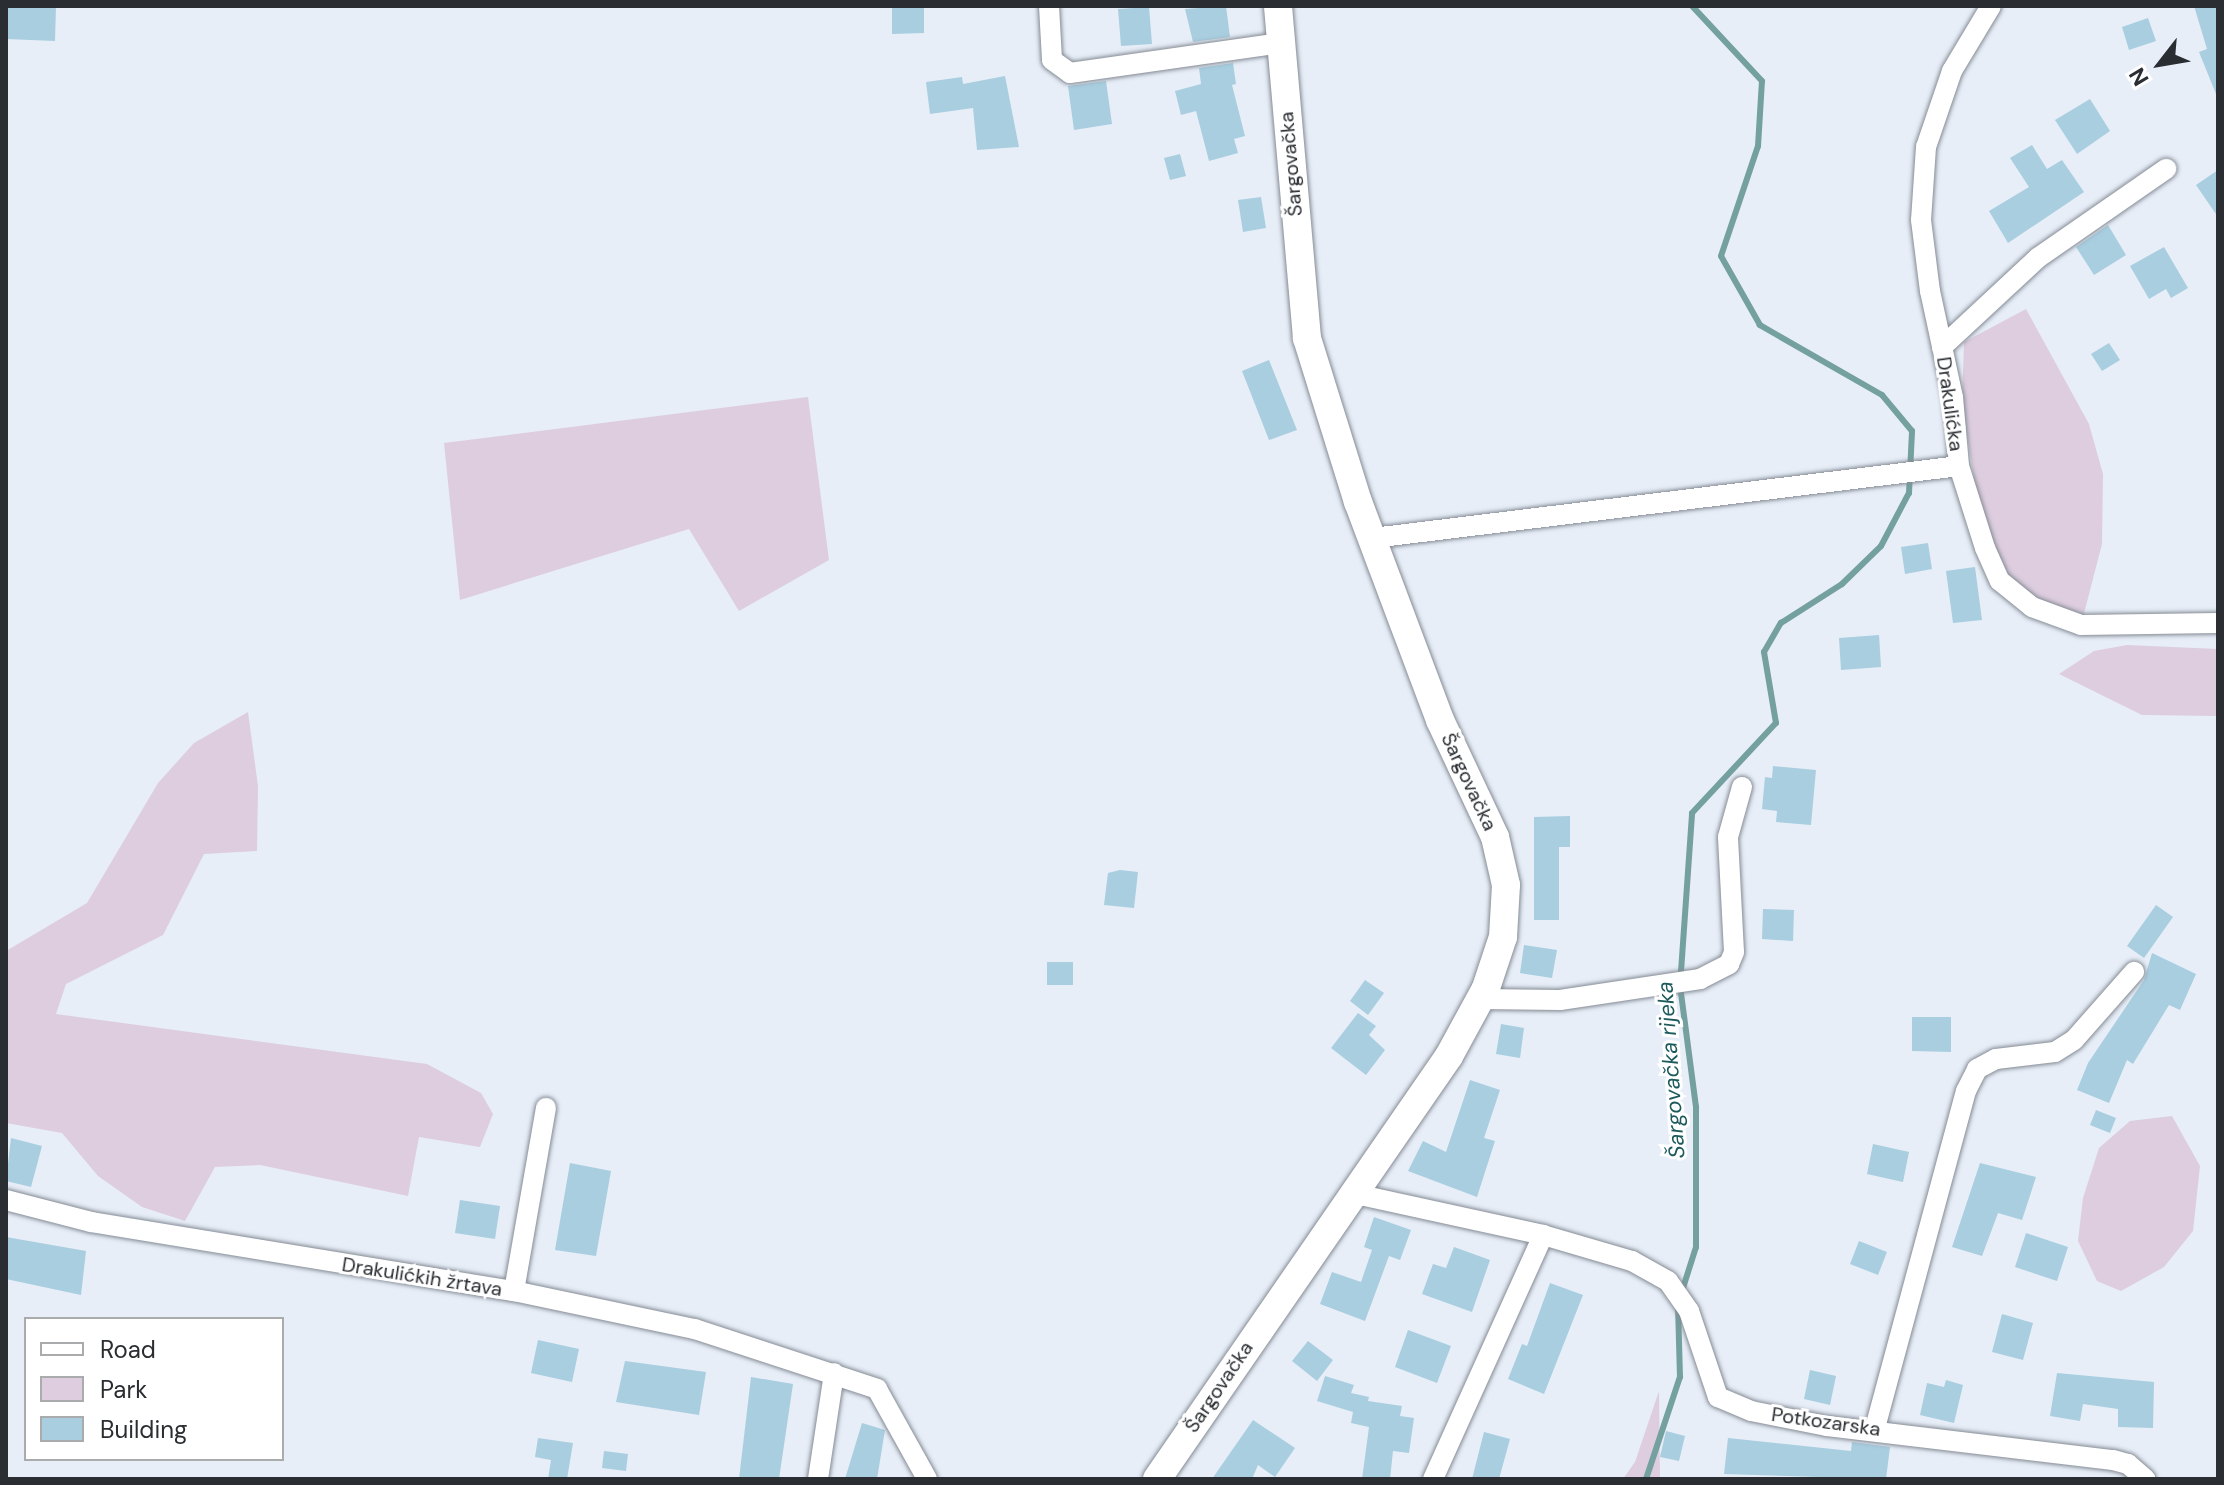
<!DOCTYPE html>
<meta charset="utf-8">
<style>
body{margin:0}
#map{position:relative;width:2224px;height:1485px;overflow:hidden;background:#e7eef8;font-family:"DM Sans",sans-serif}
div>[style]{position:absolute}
.green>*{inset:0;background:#ddcddf}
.stream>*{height:6px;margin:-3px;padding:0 3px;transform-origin:3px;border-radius:3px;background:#74a0a0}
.building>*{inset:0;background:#a8cee0}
.roads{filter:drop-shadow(0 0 2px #858b94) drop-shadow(0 0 2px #858b94)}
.street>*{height:20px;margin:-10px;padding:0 10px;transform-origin:10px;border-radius:10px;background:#fff}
.secondary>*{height:28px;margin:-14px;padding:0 14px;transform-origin:14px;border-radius:14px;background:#fff}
span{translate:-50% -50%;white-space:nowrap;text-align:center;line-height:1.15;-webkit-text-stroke:6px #fff;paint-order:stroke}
.street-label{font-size:20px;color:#2a2d31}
.water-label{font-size:22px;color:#1c5a5b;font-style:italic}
.frame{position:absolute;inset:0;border:8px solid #2a2d31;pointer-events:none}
.legend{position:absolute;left:24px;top:1317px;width:260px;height:144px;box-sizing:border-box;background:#fff;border:2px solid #aaabad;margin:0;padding:10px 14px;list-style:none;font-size:24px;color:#2a2d31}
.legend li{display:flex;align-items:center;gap:16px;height:40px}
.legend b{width:40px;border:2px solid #aaabad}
.north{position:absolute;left:2120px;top:24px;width:80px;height:80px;-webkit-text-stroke:6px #fff;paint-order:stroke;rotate:239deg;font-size:22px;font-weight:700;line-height:32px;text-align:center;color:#2a2d31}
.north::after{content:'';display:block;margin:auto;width:28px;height:36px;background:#2a2d31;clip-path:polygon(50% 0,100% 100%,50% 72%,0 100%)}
</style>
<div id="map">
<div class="green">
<div style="clip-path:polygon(2026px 309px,2089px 424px,2103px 474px,2102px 544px,2081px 625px,2032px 607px,1985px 548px,1962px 402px,1964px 342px)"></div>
<div style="clip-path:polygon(808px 397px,829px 560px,739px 611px,689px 529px,460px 600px,444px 443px)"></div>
<div style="clip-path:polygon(2127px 645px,2218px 649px,2218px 716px,2142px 715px,2059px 674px,2094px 651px)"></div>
<div style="clip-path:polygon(248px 712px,258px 786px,257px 851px,204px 854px,163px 935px,66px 984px,56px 1014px,427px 1064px,481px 1093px,493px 1114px,480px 1147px,419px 1137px,408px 1196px,260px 1165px,215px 1167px,185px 1221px,142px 1207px,98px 1176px,62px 1133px,6px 1123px,6px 951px,87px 903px,158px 783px,194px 743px)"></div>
<div style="clip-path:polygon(2172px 1116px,2200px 1166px,2193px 1231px,2164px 1267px,2121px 1291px,2097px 1281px,2078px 1241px,2083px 1198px,2099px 1148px,2130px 1121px)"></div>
<div style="clip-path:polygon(1659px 1391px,1660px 1479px,1623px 1479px,1635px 1462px)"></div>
</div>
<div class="stream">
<div style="left:1682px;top:1291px;width:46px;rotate:-72.3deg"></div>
<div style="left:1696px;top:1247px;width:140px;rotate:-90deg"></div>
<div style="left:1696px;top:1107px;width:122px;rotate:-97.5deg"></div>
<div style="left:1680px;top:986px;width:173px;rotate:-86deg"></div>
<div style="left:1692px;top:813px;width:123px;rotate:-47deg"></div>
<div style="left:1776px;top:723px;width:72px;rotate:-99.6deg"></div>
<div style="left:1764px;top:652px;width:34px;rotate:-60deg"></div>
<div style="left:1781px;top:623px;width:72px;rotate:-32.6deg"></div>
<div style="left:1842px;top:584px;width:54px;rotate:-44.3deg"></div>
<div style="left:1881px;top:546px;width:60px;rotate:-62.2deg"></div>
<div style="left:1909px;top:493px;width:62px;rotate:-87.2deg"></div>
<div style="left:1912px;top:431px;width:47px;rotate:-129.8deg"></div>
<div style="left:1882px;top:395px;width:141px;rotate:-150.2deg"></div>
<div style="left:1760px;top:325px;width:79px;rotate:-119.5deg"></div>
<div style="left:1721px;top:256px;width:116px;rotate:-71.4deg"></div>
<div style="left:1758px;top:146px;width:65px;rotate:-86.5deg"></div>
<div style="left:1762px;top:81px;width:103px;rotate:-133deg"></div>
<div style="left:1646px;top:1479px;width:108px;rotate:-71.6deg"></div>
<div style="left:1680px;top:1377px;width:72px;rotate:-91.6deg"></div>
</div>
<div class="building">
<div style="clip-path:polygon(6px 6px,56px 6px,55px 41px,6px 39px)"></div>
<div style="clip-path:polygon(892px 6px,924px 6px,924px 33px,892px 34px)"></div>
<div style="clip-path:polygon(1226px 6px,1230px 37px,1193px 42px,1185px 9px)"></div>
<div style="clip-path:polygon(2194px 6px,2218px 6px,2218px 99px,2199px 52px,2207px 49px)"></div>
<div style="clip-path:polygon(1149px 7px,1152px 44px,1121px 46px,1118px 9px)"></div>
<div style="clip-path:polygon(2148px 18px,2156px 41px,2129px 50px,2122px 27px)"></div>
<div style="clip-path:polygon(1233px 63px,1236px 84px,1232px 85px,1245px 136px,1234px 139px,1238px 153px,1209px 161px,1196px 111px,1181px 115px,1175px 91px,1201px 84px,1199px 68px)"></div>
<div style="clip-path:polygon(1005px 76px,1019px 147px,977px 150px,973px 108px,930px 114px,926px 82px,962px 77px,963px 84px)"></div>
<div style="clip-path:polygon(1106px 81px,1112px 124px,1074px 130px,1068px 86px)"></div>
<div style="clip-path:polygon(2090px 99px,2110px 131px,2077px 154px,2055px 120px)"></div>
<div style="clip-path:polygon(2032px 145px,2047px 169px,2062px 160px,2084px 192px,2008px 243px,1989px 211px,2029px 187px,2010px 158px)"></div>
<div style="clip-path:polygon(1180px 154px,1186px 176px,1170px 180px,1164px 158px)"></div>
<div style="clip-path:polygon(2218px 170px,2218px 217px,2196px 185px)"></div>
<div style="clip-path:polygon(1261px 197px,1266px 228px,1243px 232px,1238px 200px)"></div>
<div style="clip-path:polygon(2108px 225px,2126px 255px,2094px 275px,2076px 247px)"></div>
<div style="clip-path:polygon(2164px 247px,2188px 288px,2171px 298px,2166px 289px,2149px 299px,2130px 266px)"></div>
<div style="clip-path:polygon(2109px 343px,2120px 360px,2102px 371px,2091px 354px)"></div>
<div style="clip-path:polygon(1269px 360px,1297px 430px,1269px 440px,1242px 371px)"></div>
<div style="clip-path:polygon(1928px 543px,1932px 569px,1905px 574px,1901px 547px)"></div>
<div style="clip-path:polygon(1975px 567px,1982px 620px,1953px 623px,1946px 571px)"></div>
<div style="clip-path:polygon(1879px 635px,1881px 667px,1841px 670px,1839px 638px)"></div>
<div style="clip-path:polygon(1773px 766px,1816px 770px,1811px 825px,1776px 822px,1777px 811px,1762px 809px,1765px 777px,1772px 778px)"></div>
<div style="clip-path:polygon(1570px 816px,1570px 847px,1559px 847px,1559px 920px,1534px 920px,1534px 817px)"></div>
<div style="clip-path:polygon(1120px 870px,1138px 872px,1134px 908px,1104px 905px,1108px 873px)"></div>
<div style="clip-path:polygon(2156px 905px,2173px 917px,2144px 958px,2127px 946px)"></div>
<div style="clip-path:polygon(1763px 909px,1794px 910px,1793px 941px,1762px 939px)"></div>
<div style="clip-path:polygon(1524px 945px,1557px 950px,1552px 978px,1520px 973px)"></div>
<div style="clip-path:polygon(2152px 953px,2196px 974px,2180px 1010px,2169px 1005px,2133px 1064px,2127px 1060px,2109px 1103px,2077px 1090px,2088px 1063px,2144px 980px)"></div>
<div style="clip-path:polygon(1047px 962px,1073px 962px,1073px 985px,1047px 985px)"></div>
<div style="clip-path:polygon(1365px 980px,1384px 993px,1368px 1015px,1350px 1001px)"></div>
<div style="clip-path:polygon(1358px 1013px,1376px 1026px,1369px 1035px,1385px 1050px,1366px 1075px,1331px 1048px)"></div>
<div style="clip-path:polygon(1912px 1017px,1951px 1017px,1951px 1052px,1912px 1051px)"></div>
<div style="clip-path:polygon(1501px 1024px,1524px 1028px,1520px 1058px,1496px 1054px)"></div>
<div style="clip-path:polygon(1470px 1080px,1500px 1090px,1484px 1138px,1495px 1141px,1477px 1197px,1408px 1171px,1423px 1141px,1446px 1152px)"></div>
<div style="clip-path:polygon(2096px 1110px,2116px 1118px,2110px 1133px,2090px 1125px)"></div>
<div style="clip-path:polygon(11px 1138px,42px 1146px,31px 1187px,6px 1181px)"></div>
<div style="clip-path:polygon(1873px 1144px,1909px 1152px,1903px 1182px,1867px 1174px)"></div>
<div style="clip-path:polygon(570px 1163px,611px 1171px,596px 1256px,555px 1250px)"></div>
<div style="clip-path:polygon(1980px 1163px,2036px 1177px,2022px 1220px,1998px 1213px,1982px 1256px,1952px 1247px)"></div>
<div style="clip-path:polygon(460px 1200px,500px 1206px,495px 1239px,455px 1233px)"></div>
<div style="clip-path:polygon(1374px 1217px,1411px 1230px,1400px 1260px,1389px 1256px,1365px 1321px,1320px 1304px,1332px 1272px,1361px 1282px,1372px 1250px,1364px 1247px)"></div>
<div style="clip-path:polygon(2026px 1233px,2068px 1247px,2057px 1281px,2015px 1267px)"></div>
<div style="clip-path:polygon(6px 1237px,86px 1251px,81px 1295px,6px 1279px)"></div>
<div style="clip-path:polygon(1859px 1241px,1887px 1252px,1878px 1275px,1850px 1264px)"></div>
<div style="clip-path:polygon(1454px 1247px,1490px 1260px,1472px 1312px,1422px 1294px,1433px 1264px,1446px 1268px)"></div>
<div style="clip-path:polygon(1550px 1283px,1583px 1295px,1544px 1394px,1508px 1379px,1522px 1344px,1527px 1346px)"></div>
<div style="clip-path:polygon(2002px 1314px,2033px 1323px,2023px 1360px,1992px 1352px)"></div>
<div style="clip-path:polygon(1408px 1330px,1451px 1346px,1437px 1383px,1395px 1367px)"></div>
<div style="clip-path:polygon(538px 1340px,579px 1349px,572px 1382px,531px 1373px)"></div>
<div style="clip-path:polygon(1308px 1341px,1333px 1360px,1317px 1381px,1292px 1361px)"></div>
<div style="clip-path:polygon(625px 1361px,706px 1372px,699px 1415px,616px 1402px)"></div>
<div style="clip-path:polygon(1810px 1370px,1836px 1376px,1830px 1405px,1804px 1399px)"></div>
<div style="clip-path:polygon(2057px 1373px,2154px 1382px,2153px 1428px,2118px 1427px,2118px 1409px,2083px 1404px,2080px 1421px,2050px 1416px)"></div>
<div style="clip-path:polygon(1325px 1376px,1354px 1385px,1351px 1393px,1369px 1397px,1368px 1401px,1402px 1406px,1400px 1416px,1414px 1418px,1409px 1453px,1393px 1451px,1390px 1479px,1362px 1479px,1369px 1427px,1351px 1423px,1353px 1412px,1317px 1401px)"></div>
<div style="clip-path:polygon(751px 1377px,793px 1384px,779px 1479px,739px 1479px)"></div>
<div style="clip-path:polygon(1946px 1380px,1963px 1385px,1954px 1423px,1920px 1415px,1927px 1383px,1944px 1387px)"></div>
<div style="clip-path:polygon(1253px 1420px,1295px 1448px,1275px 1477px,1258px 1465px,1252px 1479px,1212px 1479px)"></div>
<div style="clip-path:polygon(862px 1423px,885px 1430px,877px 1479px,845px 1479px)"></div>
<div style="clip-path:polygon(1666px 1431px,1685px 1436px,1679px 1461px,1660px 1457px)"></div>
<div style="clip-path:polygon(1484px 1432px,1510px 1439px,1499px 1479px,1472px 1479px)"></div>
<div style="clip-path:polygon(538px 1438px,573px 1443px,567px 1479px,548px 1479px,551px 1460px,535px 1457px)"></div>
<div style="clip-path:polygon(1728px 1438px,1851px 1451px,1852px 1442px,1890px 1447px,1886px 1479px,1724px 1474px)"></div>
<div style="clip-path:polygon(604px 1451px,628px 1454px,626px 1471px,602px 1468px)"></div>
</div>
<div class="roads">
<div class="street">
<div style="left:1049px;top:6px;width:54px;rotate:86.8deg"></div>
<div style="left:1052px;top:60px;width:22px;rotate:36deg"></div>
<div style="left:1070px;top:73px;width:213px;rotate:-8.1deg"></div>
<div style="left:1991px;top:6px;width:76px;rotate:121deg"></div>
<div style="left:1952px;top:71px;width:80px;rotate:108.9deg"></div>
<div style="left:1926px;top:147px;width:73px;rotate:93.9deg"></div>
<div style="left:1921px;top:220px;width:72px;rotate:82.8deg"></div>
<div style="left:1930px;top:291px;width:108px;rotate:77.8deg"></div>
<div style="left:1953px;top:397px;width:69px;rotate:85deg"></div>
<div style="left:1959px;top:466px;width:86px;rotate:72.4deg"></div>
<div style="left:1985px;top:548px;width:36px;rotate:66deg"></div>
<div style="left:2000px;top:581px;width:41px;rotate:39.1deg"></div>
<div style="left:2032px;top:607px;width:52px;rotate:20.2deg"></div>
<div style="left:2081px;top:625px;width:137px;rotate:-0.8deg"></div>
<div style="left:1942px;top:347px;width:132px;rotate:-42.9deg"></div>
<div style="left:2039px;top:257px;width:155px;rotate:-34.7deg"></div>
<div style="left:1373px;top:538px;width:590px;rotate:-7deg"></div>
<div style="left:1480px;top:999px;width:80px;rotate:0.7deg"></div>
<div style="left:1560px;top:1000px;width:142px;rotate:-8.5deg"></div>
<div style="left:1700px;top:979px;width:33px;rotate:-27deg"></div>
<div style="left:1729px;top:964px;width:13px;rotate:-67deg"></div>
<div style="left:1734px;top:952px;width:115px;rotate:-93deg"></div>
<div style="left:1728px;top:837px;width:52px;rotate:-74.4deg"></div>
<div style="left:1351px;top:1193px;width:197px;rotate:12.3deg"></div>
<div style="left:1543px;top:1235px;width:93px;rotate:16.3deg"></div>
<div style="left:1632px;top:1261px;width:41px;rotate:29.1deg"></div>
<div style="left:1668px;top:1281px;width:37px;rotate:55deg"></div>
<div style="left:1689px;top:1311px;width:91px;rotate:71.4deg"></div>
<div style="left:1718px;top:1397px;width:36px;rotate:23deg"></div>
<div style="left:1751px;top:1411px;width:77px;rotate:11.2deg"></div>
<div style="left:1827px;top:1426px;width:288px;rotate:6.8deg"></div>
<div style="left:2113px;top:1460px;width:16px;rotate:15deg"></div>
<div style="left:2128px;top:1464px;width:23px;rotate:41deg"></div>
<div style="left:6px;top:1200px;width:88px;rotate:14.5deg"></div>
<div style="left:91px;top:1222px;width:429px;rotate:9.3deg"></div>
<div style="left:514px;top:1291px;width:185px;rotate:11.9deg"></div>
<div style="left:695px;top:1329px;width:192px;rotate:18.2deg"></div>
<div style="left:877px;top:1389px;width:103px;rotate:60.9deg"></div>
<div style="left:514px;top:1291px;width:186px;rotate:-80.1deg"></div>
<div style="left:1875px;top:1428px;width:349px;rotate:-74.9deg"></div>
<div style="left:1966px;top:1091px;width:25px;rotate:-63deg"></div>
<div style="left:1977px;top:1069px;width:21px;rotate:-28deg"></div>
<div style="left:1996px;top:1059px;width:59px;rotate:-6.8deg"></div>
<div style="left:2055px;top:1052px;width:22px;rotate:-32deg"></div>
<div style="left:2074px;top:1040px;width:91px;rotate:-48.6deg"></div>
<div style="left:818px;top:1479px;width:107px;rotate:-81.4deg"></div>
<div style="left:1433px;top:1479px;width:268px;rotate:-65.7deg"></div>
</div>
<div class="secondary">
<div style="left:1157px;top:1479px;width:514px;rotate:-55.38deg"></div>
<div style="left:1449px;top:1056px;width:77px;rotate:-61.4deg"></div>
<div style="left:1486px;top:988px;width:54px;rotate:-71.6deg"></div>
<div style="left:1503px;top:937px;width:52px;rotate:-86.7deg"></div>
<div style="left:1506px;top:885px;width:49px;rotate:-102.9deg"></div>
<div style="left:1495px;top:837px;width:129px;rotate:-115.2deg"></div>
<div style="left:1440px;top:720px;width:233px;rotate:-110.6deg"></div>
<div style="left:1358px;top:502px;width:172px;rotate:-107.3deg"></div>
<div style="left:1307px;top:338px;width:333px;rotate:-95deg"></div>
</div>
</div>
<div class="street-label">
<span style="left:1291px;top:164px;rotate:-95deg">Šargovačka</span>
<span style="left:1950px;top:404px;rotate:82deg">Drakulićka</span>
<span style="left:1469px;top:782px;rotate:65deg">Šargovačka</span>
<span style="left:422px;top:1277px;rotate:9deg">Drakulićkih žrtava</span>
<span style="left:1219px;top:1387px;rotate:-56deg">Šargovačka</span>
<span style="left:1826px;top:1422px;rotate:8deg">Potkozarska</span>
</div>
<div class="water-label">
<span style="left:1671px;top:1070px;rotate:-94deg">Šargovačka rijeka</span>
</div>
<div class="frame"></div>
<ul class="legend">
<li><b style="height:10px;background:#fff"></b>Road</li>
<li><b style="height:22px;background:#ddcddf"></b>Park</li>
<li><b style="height:22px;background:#a8cee0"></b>Building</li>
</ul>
<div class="north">N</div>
</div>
